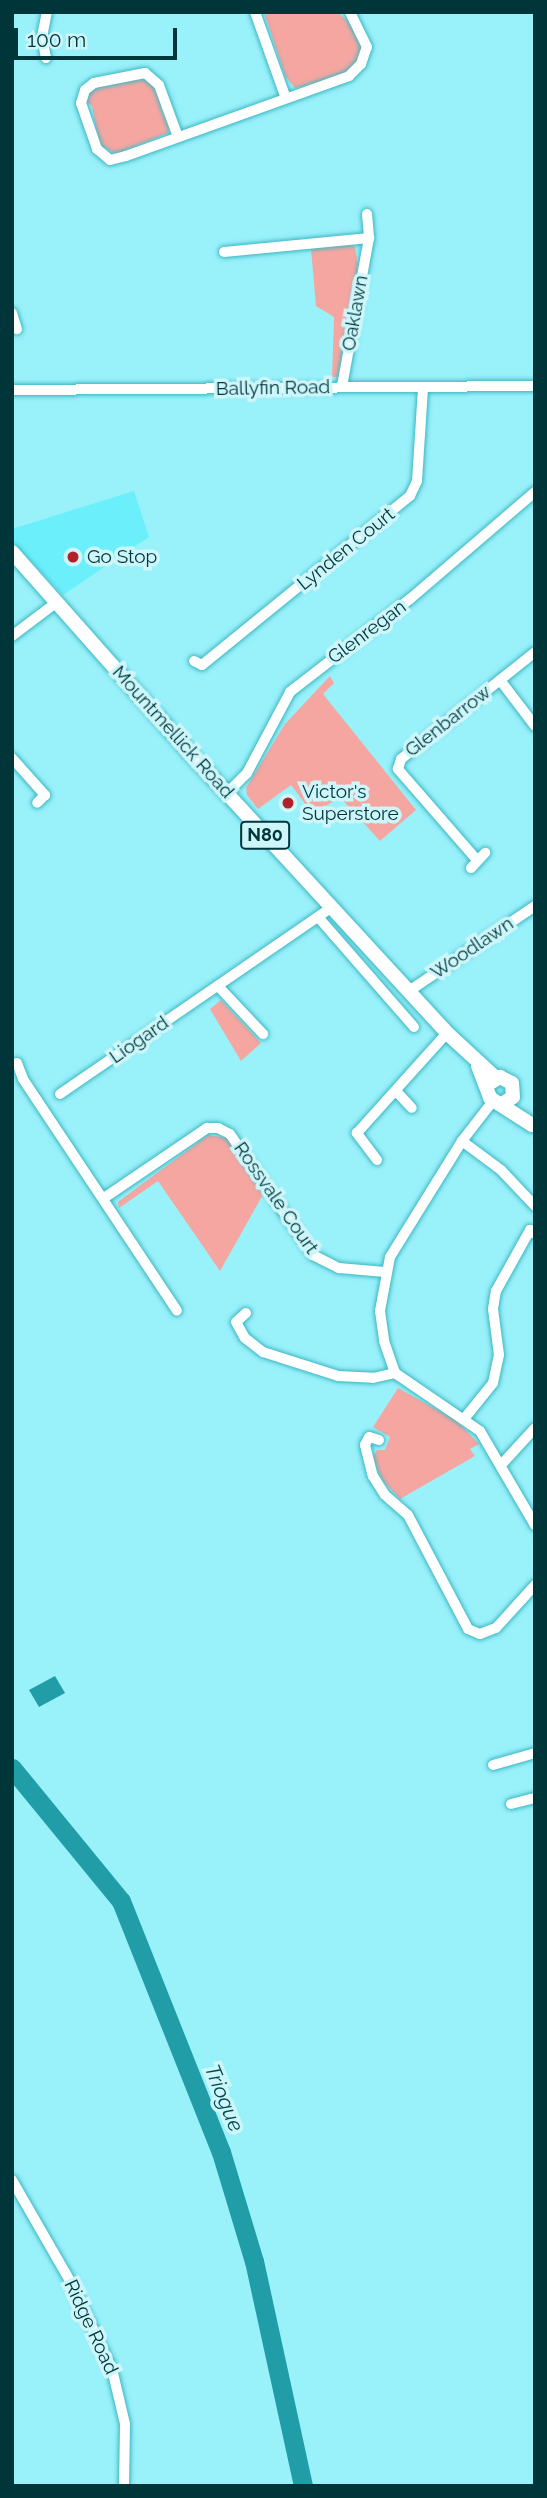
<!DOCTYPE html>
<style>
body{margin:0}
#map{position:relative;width:547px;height:2498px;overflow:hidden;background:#99f1fa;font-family:Raleway,sans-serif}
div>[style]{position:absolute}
.built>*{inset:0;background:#6beffb}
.green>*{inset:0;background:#f6a6a1}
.water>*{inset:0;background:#219da8}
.river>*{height:19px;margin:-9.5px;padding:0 9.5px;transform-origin:9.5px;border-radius:9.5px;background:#219da8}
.roads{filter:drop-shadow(0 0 2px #3cb7c2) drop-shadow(0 0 2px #3cb7c2)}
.minor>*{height:10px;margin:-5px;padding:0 5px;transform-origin:5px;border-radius:5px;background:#fff}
.major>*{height:14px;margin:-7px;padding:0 7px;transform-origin:7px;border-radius:7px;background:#fff}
.dots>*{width:19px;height:19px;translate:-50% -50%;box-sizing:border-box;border:4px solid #cdf6fa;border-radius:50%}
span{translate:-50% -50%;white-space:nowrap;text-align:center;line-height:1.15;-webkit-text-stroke:7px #cdf6fa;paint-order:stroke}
.shield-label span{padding:2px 5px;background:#cdf6fa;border:2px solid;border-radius:5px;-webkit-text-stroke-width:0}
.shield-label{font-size:18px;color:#00353a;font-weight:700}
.street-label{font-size:19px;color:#00353a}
.poi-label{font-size:19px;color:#00353a}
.left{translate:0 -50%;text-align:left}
.water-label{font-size:21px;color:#00494f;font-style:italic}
.frame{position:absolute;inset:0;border:14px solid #00353a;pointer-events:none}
.scale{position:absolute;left:14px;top:28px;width:163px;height:32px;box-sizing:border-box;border:4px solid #00353a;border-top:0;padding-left:9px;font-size:21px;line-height:24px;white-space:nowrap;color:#00353a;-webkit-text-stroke:5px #cdf6fa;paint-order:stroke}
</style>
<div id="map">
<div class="built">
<div style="clip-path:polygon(134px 491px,149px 537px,63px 595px,12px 540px,12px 529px)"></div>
</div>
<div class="green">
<div style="clip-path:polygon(264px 12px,338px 12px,356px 30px,363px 51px,353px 68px,340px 77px,295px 88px,285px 76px)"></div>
<div style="clip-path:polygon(134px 76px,150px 80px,157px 88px,162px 113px,170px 121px,168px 133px,116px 154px,99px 144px,92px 106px,86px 101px,89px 91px)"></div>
<div style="clip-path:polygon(345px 243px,355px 247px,358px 265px,338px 377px,332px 377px,334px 317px,316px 306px,311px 249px)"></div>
<div style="clip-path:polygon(330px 676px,334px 683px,323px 694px,416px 810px,380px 841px,340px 797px,313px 814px,291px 785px,258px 809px,247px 795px,246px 788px,285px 724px)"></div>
<div style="clip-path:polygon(221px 1000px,261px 1043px,241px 1061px,210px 1009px)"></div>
<div style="clip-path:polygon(208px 1135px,228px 1138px,265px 1191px,220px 1271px,158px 1181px,119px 1208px,118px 1202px)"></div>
<div style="clip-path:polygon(398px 1388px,457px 1421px,479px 1444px,470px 1449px,475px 1456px,400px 1499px,382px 1480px,373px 1457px,377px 1450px,385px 1450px,390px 1437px,373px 1427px)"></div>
</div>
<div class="water">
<div style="clip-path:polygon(55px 1676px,65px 1693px,39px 1707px,29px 1690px)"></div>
</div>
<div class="river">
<div style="left:12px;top:1768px;width:172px;rotate:50.7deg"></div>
<div style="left:121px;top:1901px;width:270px;rotate:68.3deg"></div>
<div style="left:221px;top:2152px;width:114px;rotate:73.2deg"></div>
<div style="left:254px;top:2261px;width:230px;rotate:77.7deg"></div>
</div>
<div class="roads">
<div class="minor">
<div style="left:255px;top:12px;width:89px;rotate:70.3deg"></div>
<div style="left:46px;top:58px;width:21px;rotate:-101deg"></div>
<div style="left:42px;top:37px;width:25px;rotate:-79deg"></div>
<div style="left:178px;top:137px;width:55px;rotate:-110.1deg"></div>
<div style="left:159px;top:85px;width:18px;rotate:-139deg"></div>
<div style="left:145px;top:73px;width:52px;rotate:168.9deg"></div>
<div style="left:94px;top:83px;width:11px;rotate:142deg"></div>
<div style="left:85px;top:90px;width:14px;rotate:107deg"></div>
<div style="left:81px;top:103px;width:49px;rotate:70.8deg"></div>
<div style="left:97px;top:149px;width:17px;rotate:40deg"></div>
<div style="left:110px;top:160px;width:16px;rotate:-14deg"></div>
<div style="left:126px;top:156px;width:237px;rotate:-19.7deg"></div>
<div style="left:349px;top:76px;width:17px;rotate:-45deg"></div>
<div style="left:361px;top:64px;width:18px;rotate:-71deg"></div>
<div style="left:367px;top:47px;width:39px;rotate:-116deg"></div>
<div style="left:367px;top:214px;width:24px;rotate:85deg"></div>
<div style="left:224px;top:252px;width:146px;rotate:-5.5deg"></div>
<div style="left:369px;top:238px;width:151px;rotate:100.3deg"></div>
<div style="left:12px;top:313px;width:17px;rotate:73deg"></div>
<div style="left:12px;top:390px;width:523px;rotate:-0.44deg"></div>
<div style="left:12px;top:636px;width:56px;rotate:-37.1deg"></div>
<div style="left:194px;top:661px;width:9px;rotate:27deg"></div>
<div style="left:202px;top:665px;width:268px;rotate:-39.1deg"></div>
<div style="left:410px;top:496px;width:17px;rotate:-65deg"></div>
<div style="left:417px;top:481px;width:94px;rotate:-86.3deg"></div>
<div style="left:500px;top:680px;width:58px;rotate:52.7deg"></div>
<div style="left:12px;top:758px;width:50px;rotate:48.3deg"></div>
<div style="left:45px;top:795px;width:11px;rotate:135deg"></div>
<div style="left:227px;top:793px;width:28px;rotate:-45deg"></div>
<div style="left:247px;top:773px;width:92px;rotate:-62deg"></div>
<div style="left:290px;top:692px;width:152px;rotate:-37.8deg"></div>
<div style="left:410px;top:599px;width:165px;rotate:-40.6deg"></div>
<div style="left:477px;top:860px;width:121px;rotate:-131deg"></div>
<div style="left:398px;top:769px;width:10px;rotate:-73deg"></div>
<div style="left:401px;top:759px;width:171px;rotate:-38.6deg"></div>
<div style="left:471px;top:868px;width:21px;rotate:-47deg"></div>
<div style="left:318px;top:917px;width:146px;rotate:48.9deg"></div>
<div style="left:218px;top:986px;width:66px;rotate:46.8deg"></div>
<div style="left:409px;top:991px;width:152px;rotate:-34deg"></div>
<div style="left:17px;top:1063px;width:17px;rotate:69deg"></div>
<div style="left:23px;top:1079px;width:278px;rotate:56.4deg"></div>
<div style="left:396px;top:1091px;width:23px;rotate:47deg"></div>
<div style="left:60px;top:1094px;width:330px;rotate:-34.5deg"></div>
<div style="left:493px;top:1101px;width:51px;rotate:127.8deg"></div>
<div style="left:462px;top:1141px;width:49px;rotate:36.6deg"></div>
<div style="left:501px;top:1170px;width:50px;rotate:46.6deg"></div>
<div style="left:462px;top:1141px;width:137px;rotate:121.8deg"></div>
<div style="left:390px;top:1257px;width:55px;rotate:100.5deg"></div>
<div style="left:380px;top:1311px;width:30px;rotate:82deg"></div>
<div style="left:384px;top:1341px;width:34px;rotate:71deg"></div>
<div style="left:395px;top:1373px;width:103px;rotate:34.3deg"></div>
<div style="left:480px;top:1431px;width:109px;rotate:59.7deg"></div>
<div style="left:377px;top:1160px;width:34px;rotate:-127deg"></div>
<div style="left:357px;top:1133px;width:135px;rotate:-48deg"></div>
<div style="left:104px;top:1198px;width:125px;rotate:-34.2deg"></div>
<div style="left:207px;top:1128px;width:11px"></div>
<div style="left:218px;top:1128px;width:13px;rotate:27deg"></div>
<div style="left:230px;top:1134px;width:147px;rotate:55.6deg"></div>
<div style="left:313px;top:1255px;width:29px;rotate:27deg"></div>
<div style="left:339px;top:1268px;width:46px;rotate:5deg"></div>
<div style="left:246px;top:1313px;width:13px;rotate:138deg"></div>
<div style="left:236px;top:1322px;width:18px;rotate:61deg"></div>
<div style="left:245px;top:1338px;width:23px;rotate:38deg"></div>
<div style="left:263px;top:1352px;width:79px;rotate:17.7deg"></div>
<div style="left:338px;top:1376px;width:35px;rotate:3deg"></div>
<div style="left:373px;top:1378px;width:23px;rotate:-13deg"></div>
<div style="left:464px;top:1419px;width:46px;rotate:-51.1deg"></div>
<div style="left:493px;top:1383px;width:29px;rotate:-78deg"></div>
<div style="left:499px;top:1355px;width:46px;rotate:-97.4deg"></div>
<div style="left:493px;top:1309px;width:18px;rotate:-81deg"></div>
<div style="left:496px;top:1291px;width:70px;rotate:-60.9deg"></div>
<div style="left:530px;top:1230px;width:6px;rotate:39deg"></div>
<div style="left:379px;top:1440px;width:10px;rotate:-163deg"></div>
<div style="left:369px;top:1437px;width:9px;rotate:117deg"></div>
<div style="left:365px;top:1445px;width:32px;rotate:76deg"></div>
<div style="left:373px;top:1476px;width:22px;rotate:58deg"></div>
<div style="left:385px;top:1495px;width:30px;rotate:41deg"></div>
<div style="left:408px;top:1515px;width:129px;rotate:62.2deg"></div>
<div style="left:468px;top:1629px;width:13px;rotate:23deg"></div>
<div style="left:480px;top:1634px;width:17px;rotate:-21deg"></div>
<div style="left:496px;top:1628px;width:58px;rotate:-47.8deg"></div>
<div style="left:501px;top:1465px;width:50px;rotate:-47.4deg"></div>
<div style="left:493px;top:1765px;width:44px;rotate:-15.9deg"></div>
<div style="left:511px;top:1804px;width:25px;rotate:-14deg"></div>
<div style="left:12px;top:2180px;width:116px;rotate:60.1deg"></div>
<div style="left:70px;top:2281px;width:98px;rotate:64.5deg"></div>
<div style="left:112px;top:2369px;width:57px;rotate:76.7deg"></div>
<div style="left:125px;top:2424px;width:62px;rotate:90.9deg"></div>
</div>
<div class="major">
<div style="left:12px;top:552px;width:263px;rotate:48.5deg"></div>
<div style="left:186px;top:749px;width:386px;rotate:47.4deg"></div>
<div style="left:447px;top:1033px;width:67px;rotate:42.6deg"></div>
<div style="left:478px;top:1066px;width:34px;rotate:69deg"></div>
<div style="left:490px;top:1098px;width:50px;rotate:32.7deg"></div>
<div style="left:490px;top:1083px;width:12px;rotate:-31deg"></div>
<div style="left:500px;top:1077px;width:13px;rotate:27deg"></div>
<div style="left:512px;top:1083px;width:14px;rotate:86deg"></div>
<div style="left:513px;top:1097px;width:13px;rotate:148deg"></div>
</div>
</div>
<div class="dots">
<div style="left:73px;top:557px;background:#b2202a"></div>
<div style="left:288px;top:803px;background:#b2202a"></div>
</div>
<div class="shield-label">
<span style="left:265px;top:835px">N80</span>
</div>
<div class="street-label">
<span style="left:355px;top:313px;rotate:-80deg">Oaklawn</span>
<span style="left:273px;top:388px;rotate:-1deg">Ballyfin Road</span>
<span style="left:346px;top:549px;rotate:-39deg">Lynden Court</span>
<span style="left:367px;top:632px;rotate:-37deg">Glenregan</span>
<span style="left:448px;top:721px;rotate:-38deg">Glenbarrow</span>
<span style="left:173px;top:732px;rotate:48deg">Mountmellick Road</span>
<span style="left:472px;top:948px;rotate:-34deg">Woodlawn</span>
<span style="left:139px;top:1040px;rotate:-35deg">Liogard</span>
<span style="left:276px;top:1198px;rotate:55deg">Rossvale Court</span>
<span style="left:91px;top:2327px;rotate:65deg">Ridge Road</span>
</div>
<div class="poi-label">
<span class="left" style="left:87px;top:557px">Go Stop</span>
<span class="left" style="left:302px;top:803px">Victor's<br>Superstore</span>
</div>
<div class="water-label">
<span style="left:224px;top:2098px;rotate:68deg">Triogue</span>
</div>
<div class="frame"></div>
<div class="scale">100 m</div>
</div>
